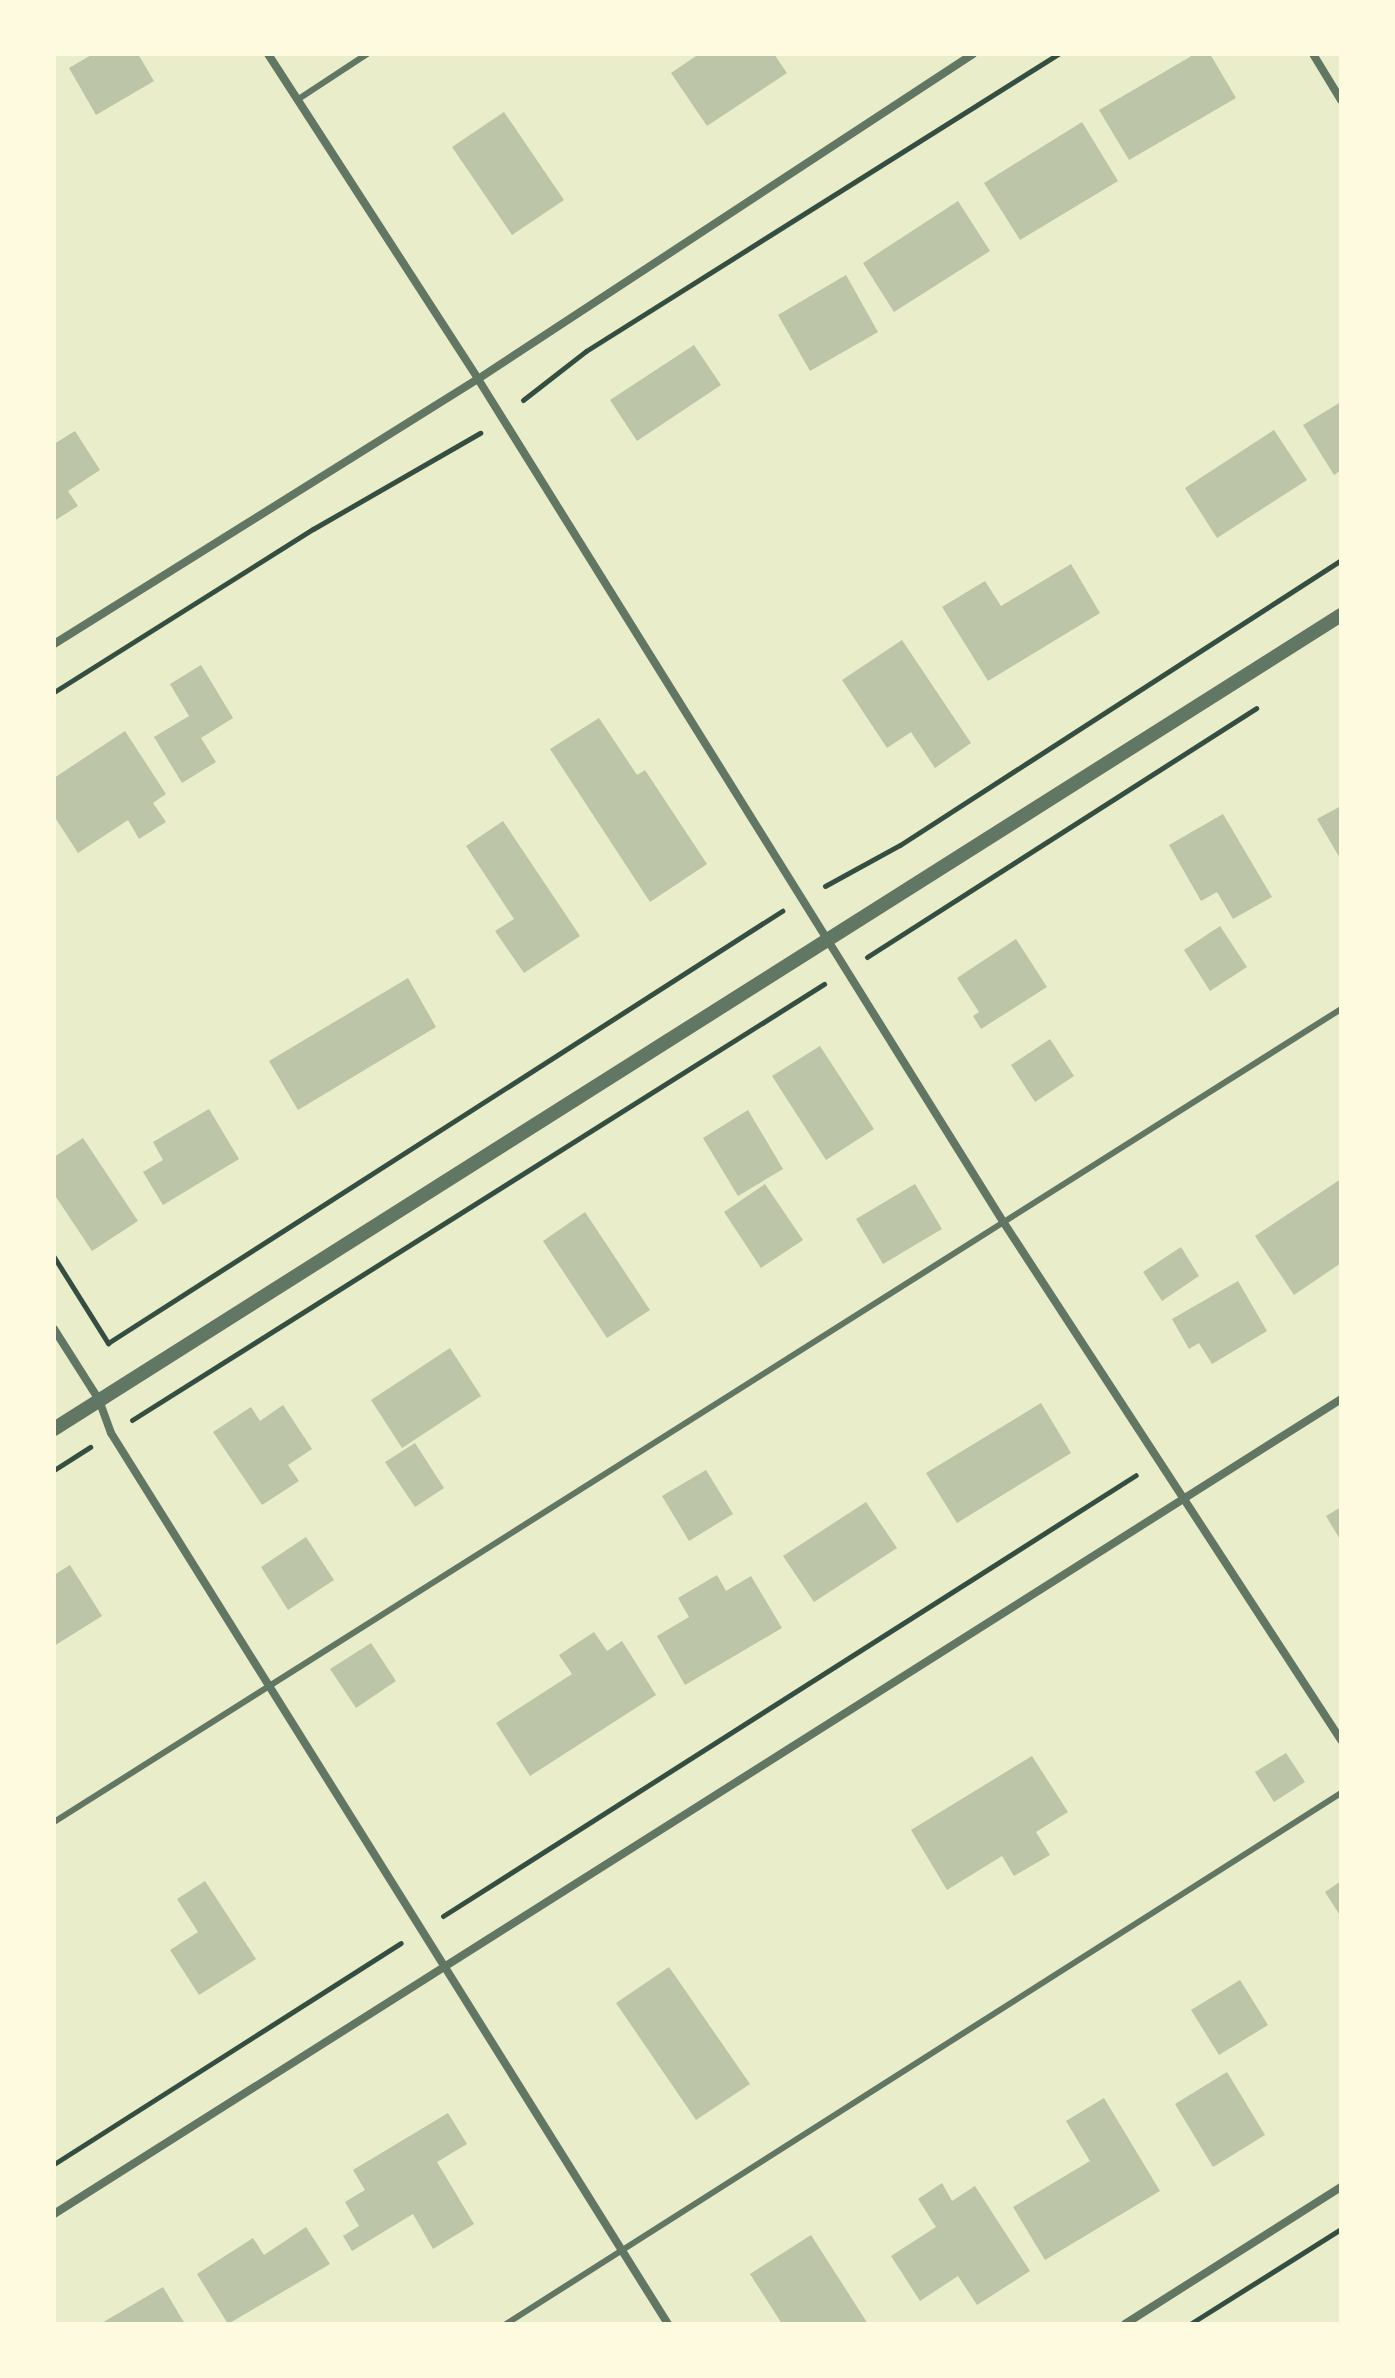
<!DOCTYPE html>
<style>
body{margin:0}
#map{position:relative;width:1395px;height:2378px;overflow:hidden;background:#e9edc9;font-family:"Asap Condensed",sans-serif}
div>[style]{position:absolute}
.building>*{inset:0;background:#bcc5a7}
.path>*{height:5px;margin:-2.5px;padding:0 2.5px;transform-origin:2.5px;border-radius:2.5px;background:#344e41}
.service>*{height:6px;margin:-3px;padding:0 3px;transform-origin:3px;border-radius:3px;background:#617663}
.minor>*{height:8px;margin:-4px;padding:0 4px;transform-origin:4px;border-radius:4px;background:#617663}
.tertiary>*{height:14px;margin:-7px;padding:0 7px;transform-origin:7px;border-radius:7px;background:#617663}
span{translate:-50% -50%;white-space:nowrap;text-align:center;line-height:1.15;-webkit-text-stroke:6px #fefae0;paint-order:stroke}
.frame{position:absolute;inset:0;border:56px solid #fefae0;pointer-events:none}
</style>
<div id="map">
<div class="building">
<div style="clip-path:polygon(93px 54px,138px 54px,154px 81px,96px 115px,69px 68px)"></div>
<div style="clip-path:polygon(699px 54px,774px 54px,787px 73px,707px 126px,671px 73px)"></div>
<div style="clip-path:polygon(1195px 54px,1210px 54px,1236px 98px,1129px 160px,1099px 110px)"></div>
<div style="clip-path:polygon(504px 112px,564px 200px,512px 235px,452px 147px)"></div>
<div style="clip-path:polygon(1082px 122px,1118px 181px,1020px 240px,984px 183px)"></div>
<div style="clip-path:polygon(958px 201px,990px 251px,894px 312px,863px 263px)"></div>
<div style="clip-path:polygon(846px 275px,878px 332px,810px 371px,778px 315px)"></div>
<div style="clip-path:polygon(694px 345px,721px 385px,637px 441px,610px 400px)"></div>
<div style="clip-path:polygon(1341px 402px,1341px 470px,1334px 475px,1303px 425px)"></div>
<div style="clip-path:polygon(1274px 430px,1307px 480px,1217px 538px,1185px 488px)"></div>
<div style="clip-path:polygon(75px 431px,100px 470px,68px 491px,78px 506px,54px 521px,54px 444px)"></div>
<div style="clip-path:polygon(1071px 564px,1100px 613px,988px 681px,942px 607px,985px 581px,1001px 606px)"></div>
<div style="clip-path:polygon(902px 640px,971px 743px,935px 768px,911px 732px,887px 748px,842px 680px)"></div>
<div style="clip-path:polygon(201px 665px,233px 718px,201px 738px,216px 762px,182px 783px,154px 737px,189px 716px,170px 684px)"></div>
<div style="clip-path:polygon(599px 718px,637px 775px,645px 770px,707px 864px,650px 902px,550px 749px)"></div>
<div style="clip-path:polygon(125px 731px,166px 794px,153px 803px,166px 822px,139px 839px,128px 820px,78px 853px,54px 816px,54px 778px)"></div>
<div style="clip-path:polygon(1341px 806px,1341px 860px,1317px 819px)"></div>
<div style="clip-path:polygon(1223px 814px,1272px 897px,1233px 919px,1217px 892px,1201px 901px,1169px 845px)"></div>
<div style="clip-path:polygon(503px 821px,580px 936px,524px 973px,495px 931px,514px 919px,466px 846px)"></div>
<div style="clip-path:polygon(1220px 926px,1247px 967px,1210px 991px,1184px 950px)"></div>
<div style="clip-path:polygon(1016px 939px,1047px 987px,981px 1029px,973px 1016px,979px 1012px,957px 978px)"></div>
<div style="clip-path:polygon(408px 978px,436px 1027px,298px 1110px,269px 1061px)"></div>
<div style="clip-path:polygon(1050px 1039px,1074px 1076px,1035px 1102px,1011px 1065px)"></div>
<div style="clip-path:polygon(820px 1046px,874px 1129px,826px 1160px,772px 1076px)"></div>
<div style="clip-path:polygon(209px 1109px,239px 1159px,163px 1205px,143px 1172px,163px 1160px,153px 1142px)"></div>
<div style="clip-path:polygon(748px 1110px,783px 1169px,738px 1196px,703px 1138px)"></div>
<div style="clip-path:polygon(83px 1138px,138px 1221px,92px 1251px,54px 1194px,54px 1157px)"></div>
<div style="clip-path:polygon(1341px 1179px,1341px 1263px,1294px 1295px,1255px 1236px)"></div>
<div style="clip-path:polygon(765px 1184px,803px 1240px,761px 1268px,724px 1212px)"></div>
<div style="clip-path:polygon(915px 1184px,942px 1229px,883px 1264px,856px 1219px)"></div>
<div style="clip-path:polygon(585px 1212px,650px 1310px,607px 1338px,543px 1241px)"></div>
<div style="clip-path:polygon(1181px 1247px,1199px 1276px,1162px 1301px,1143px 1272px)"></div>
<div style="clip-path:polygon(1238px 1281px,1267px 1331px,1212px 1364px,1199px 1343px,1189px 1349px,1172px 1319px)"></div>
<div style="clip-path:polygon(450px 1348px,481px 1396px,402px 1448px,371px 1400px)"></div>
<div style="clip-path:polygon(1041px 1403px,1071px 1453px,957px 1523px,926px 1473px)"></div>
<div style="clip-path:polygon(283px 1405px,312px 1449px,288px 1465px,299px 1481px,262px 1505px,213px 1432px,251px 1407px,260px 1421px)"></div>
<div style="clip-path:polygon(415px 1443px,444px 1488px,415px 1507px,385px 1462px)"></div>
<div style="clip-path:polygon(706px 1470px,733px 1514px,689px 1541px,662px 1496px)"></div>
<div style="clip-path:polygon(866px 1502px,897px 1548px,814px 1602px,783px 1556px)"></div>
<div style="clip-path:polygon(1341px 1507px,1341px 1541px,1326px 1516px)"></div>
<div style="clip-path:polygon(306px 1537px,334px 1580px,288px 1610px,261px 1567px)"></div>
<div style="clip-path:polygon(70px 1565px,102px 1616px,54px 1646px,54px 1575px)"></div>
<div style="clip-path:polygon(717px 1575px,726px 1591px,751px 1576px,782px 1628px,685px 1685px,657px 1636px,689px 1617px,678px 1598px)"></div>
<div style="clip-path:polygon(594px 1632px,607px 1651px,622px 1641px,656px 1695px,530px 1776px,496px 1723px,572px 1674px,559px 1655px)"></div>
<div style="clip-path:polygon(371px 1643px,396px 1681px,356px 1708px,330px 1669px)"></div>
<div style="clip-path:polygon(1286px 1753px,1305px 1782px,1274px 1802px,1255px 1772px)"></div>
<div style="clip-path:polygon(1032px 1756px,1068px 1812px,1036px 1832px,1050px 1855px,1014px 1876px,1002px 1856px,947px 1890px,911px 1830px)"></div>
<div style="clip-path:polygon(205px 1881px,256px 1959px,199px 1995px,170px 1950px,198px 1932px,177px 1899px)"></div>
<div style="clip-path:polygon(1341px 1881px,1341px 1917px,1325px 1892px)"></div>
<div style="clip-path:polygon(669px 1967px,750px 2084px,696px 2120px,616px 2003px)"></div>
<div style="clip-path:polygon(1240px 1980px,1268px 2025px,1219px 2055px,1191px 2010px)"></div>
<div style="clip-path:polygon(1227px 2072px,1265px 2135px,1213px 2167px,1175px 2104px)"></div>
<div style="clip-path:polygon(1104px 2098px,1160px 2191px,1045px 2260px,1013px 2207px,1090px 2161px,1066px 2121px)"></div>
<div style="clip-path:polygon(448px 2113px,467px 2144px,437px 2162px,474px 2224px,433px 2249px,413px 2214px,352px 2251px,343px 2236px,359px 2226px,345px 2202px,365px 2190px,353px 2170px)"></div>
<div style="clip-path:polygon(942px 2183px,952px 2201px,975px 2186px,1030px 2271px,977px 2305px,958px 2276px,920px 2301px,891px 2256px,936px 2227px,918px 2199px)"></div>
<div style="clip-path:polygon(306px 2227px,330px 2264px,228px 2324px,197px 2274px,253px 2238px,264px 2255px)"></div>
<div style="clip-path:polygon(811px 2235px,868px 2324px,782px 2324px,750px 2274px)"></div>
<div style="clip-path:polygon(163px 2287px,185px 2324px,100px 2324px)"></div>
</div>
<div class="path">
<div style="left:523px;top:400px;width:80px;rotate:-37.9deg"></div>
<div style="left:586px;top:351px;width:558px;rotate:-32.18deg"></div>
<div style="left:54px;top:692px;width:306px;rotate:-32.2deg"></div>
<div style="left:313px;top:529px;width:193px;rotate:-29.9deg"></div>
<div style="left:825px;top:886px;width:85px;rotate:-28.7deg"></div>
<div style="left:900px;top:845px;width:525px;rotate:-32.87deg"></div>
<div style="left:867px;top:957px;width:462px;rotate:-32.6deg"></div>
<div style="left:54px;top:1257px;width:102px;rotate:57.9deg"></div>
<div style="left:108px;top:1343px;width:801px;rotate:-32.66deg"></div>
<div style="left:132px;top:1420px;width:818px;rotate:-32.21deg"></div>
<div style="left:54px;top:1470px;width:43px;rotate:-32.6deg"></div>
<div style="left:443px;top:1916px;width:821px;rotate:-32.47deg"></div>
<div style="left:54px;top:2164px;width:411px;rotate:-32.5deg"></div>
<div style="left:1190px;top:2324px;width:178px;rotate:-32.2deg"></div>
</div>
<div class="service">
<div style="left:297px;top:100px;width:84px;rotate:-33.3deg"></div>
<div style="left:54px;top:1822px;width:1522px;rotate:-32.28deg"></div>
<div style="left:506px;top:2324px;width:990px;rotate:-32.45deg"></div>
</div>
<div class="minor">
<div style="left:268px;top:54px;width:387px;rotate:57.1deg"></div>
<div style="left:478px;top:379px;width:994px;rotate:58.07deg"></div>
<div style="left:1004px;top:1223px;width:617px;rotate:56.9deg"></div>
<div style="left:1313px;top:54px;width:54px;rotate:58.7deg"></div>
<div style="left:54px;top:644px;width:500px;rotate:-32.01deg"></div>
<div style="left:478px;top:379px;width:592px;rotate:-33.29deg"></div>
<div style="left:54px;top:1329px;width:84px;rotate:57.6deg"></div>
<div style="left:99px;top:1400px;width:35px;rotate:70deg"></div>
<div style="left:111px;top:1433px;width:1051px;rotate:57.99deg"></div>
<div style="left:54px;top:2214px;width:1523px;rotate:-32.34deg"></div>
<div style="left:1125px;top:2324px;width:256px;rotate:-32.4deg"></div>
</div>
<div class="tertiary">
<div style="left:54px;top:1429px;width:1523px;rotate:-32.31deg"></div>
</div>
<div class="frame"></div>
</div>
